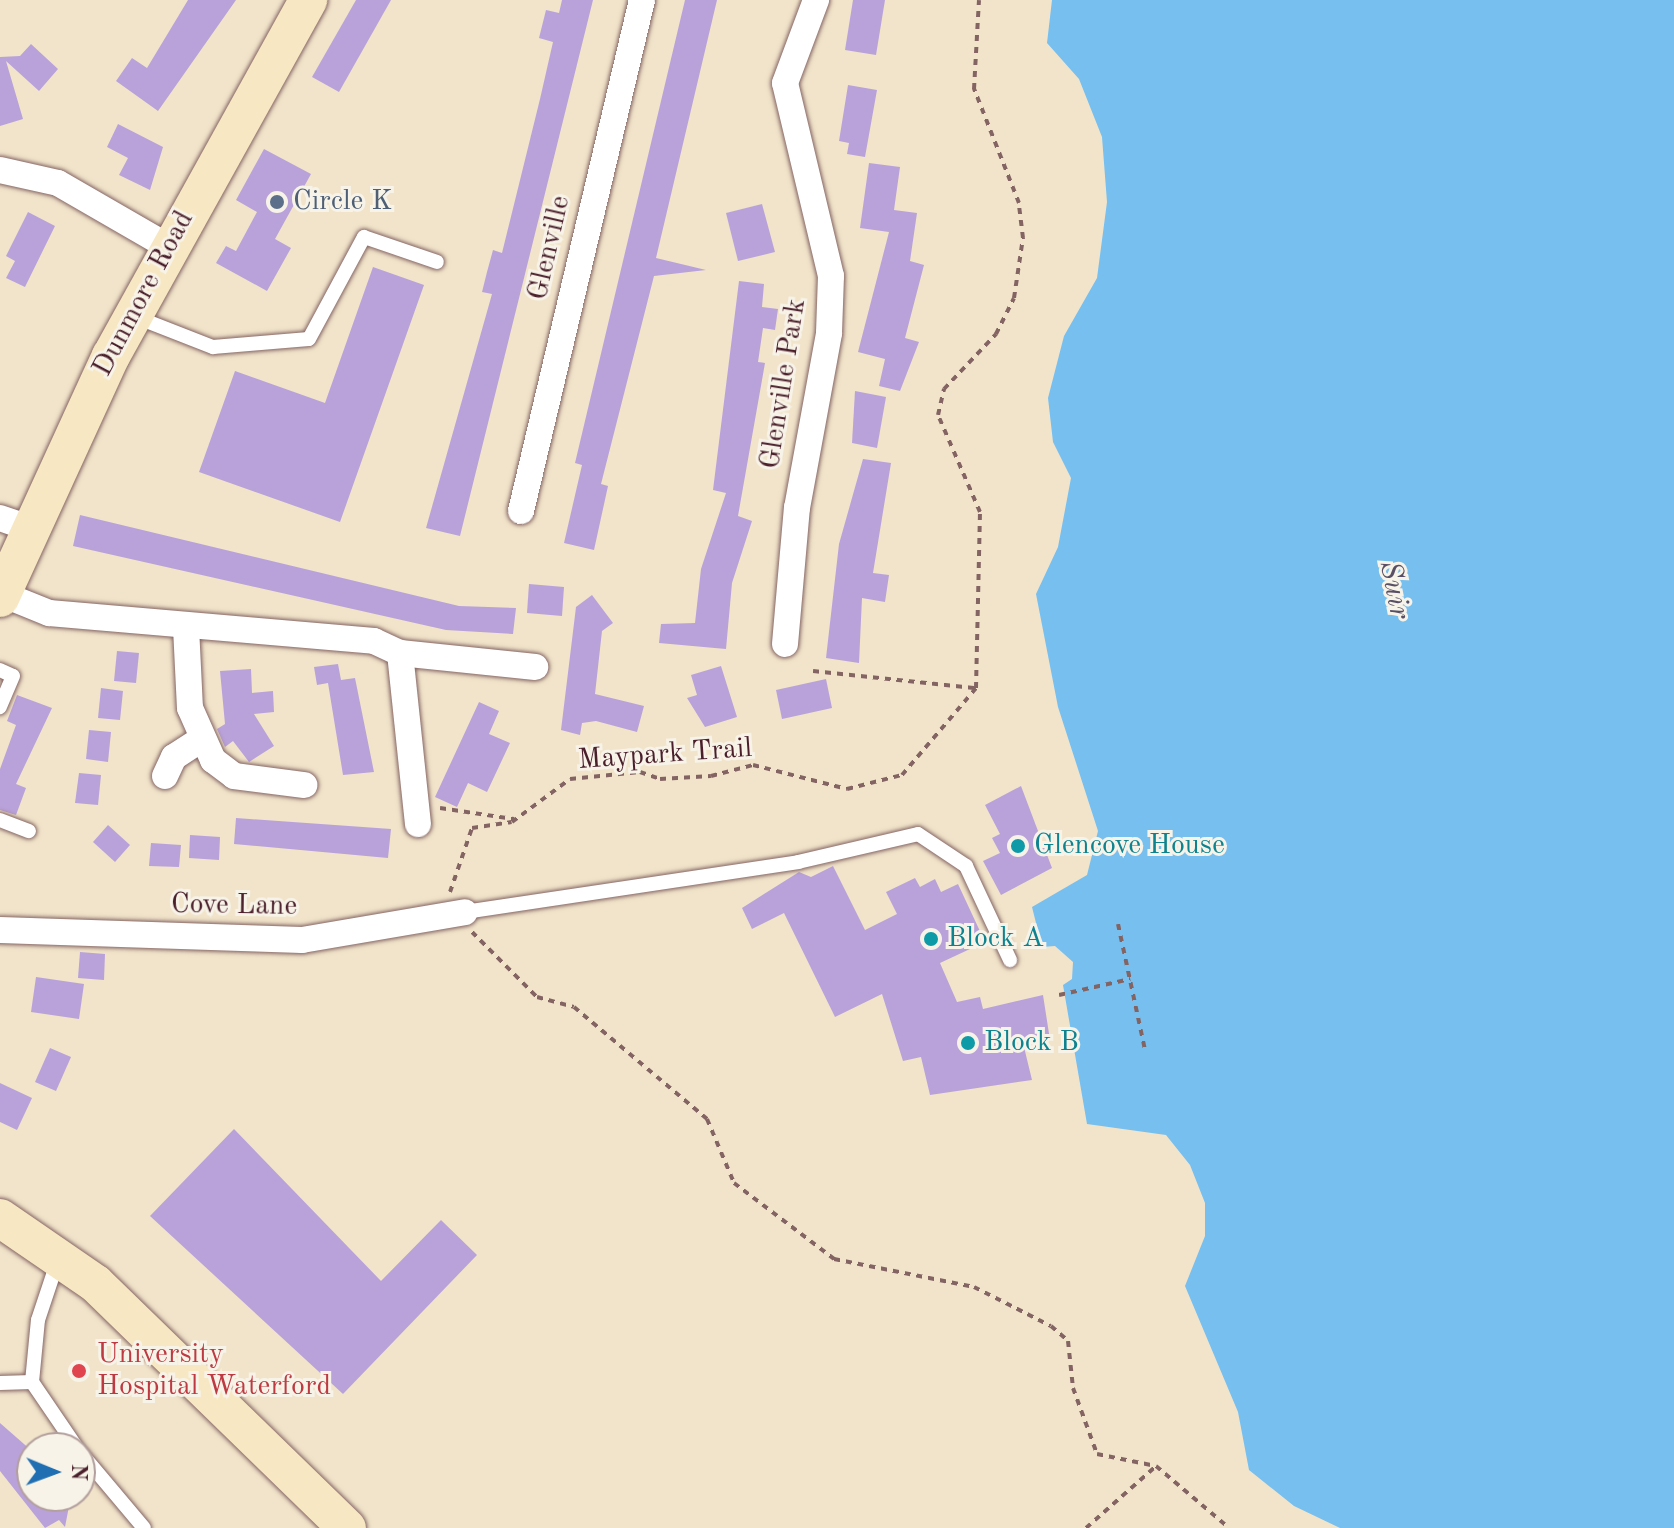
<!DOCTYPE html>
<style>
body{margin:0}
#map{position:relative;width:1674px;height:1528px;overflow:hidden;background:#f1e4ca;font-family:"Old Standard TT",serif}
div>[style]{position:absolute}
.water>*{inset:0;background:#77bfef}
.building>*{inset:0;background:#b9a2da}
.path>*{height:4px;margin-top:-2px;transform-origin:0;background:repeating-linear-gradient(90deg,#846463 0 6px,transparent 0 12px)}
.roads{filter:drop-shadow(0 0 2px #846463) drop-shadow(0 0 2px #846463)}
.lane>*{height:14px;margin:-7px;padding:0 7px;transform-origin:7px;border-radius:7px;background:#fff}
.street>*{height:26px;margin:-13px;padding:0 13px;transform-origin:13px;border-radius:13px;background:#fff}
.secondary>*{height:38px;margin:-19px;padding:0 19px;transform-origin:19px;border-radius:19px;background:#f7e8c3}
.dots>*{width:22px;height:22px;translate:-50% -50%;box-sizing:border-box;border:4px solid #f7f3e8;border-radius:50%}
span{translate:-50% -50%;white-space:nowrap;text-align:center;line-height:1.15;-webkit-text-stroke:6px #f7f3e8;paint-order:stroke}
.service-label{font-size:28px;color:#4e5e75}
.left{translate:0 -50%;text-align:left}
.street-label{font-size:28px;color:#4a1f2b}
.culture-label{font-size:28px;color:#0d838f}
.health-label{font-size:28px;color:#be3a42}
.water-label{font-size:30px;color:#584f66;font-style:italic}
.north{position:absolute;left:16px;top:1432px;width:80px;height:80px;box-sizing:border-box;background:#f7f3e8;border:2px solid #b29e9c;border-radius:50%;rotate:91deg;font-size:22px;font-weight:700;line-height:32px;text-align:center;color:#4a1f2b}
.north::after{content:'';display:block;margin:auto;width:28px;height:36px;background:#1f6fb2;clip-path:polygon(50% 0,100% 100%,50% 72%,0 100%)}
</style>
<div id="map">
<div class="water">
<div style="clip-path:polygon(1052px 0,1674px 0,1674px 1528px,1340px 1528px,1294px 1506px,1249px 1470px,1238px 1412px,1185px 1286px,1205px 1236px,1205px 1203px,1190px 1165px,1166px 1135px,1087px 1124px,1063px 985px,1072px 979px,1073px 962px,1055px 946px,1042px 947px,1032px 907px,1087px 875px,1098px 831px,1058px 707px,1036px 594px,1058px 547px,1071px 478px,1053px 442px,1048px 398px,1064px 336px,1097px 278px,1107px 202px,1102px 137px,1079px 79px,1047px 43px)"></div>
</div>
<div class="building">
<div style="clip-path:polygon(188px 0,236px 0,158px 111px,116px 81px,132px 58px,147px 68px)"></div>
<div style="clip-path:polygon(356px 0,391px 0,339px 92px,312px 77px)"></div>
<div style="clip-path:polygon(562px 0,593px 0,460px 536px,426px 528px,492px 294px,482px 292px,487px 272px,493px 250px,502px 253px,540px 99px,553px 42px,539px 38px,546px 10px,559px 13px)"></div>
<div style="clip-path:polygon(685px 0,717px 0,656px 258px,706px 270px,654px 276px,601px 484px,608px 486px,594px 550px,564px 543px,582px 465px,575px 463px)"></div>
<div style="clip-path:polygon(853px 0,885px 0,876px 55px,845px 50px)"></div>
<div style="clip-path:polygon(31px 44px,58px 69px,39px 91px,6px 61px,23px 119px,0 126px,0 57px,20px 56px)"></div>
<div style="clip-path:polygon(848px 85px,877px 90px,865px 157px,847px 154px,849px 143px,839px 141px)"></div>
<div style="clip-path:polygon(118px 124px,163px 147px,150px 190px,119px 175px,128px 158px,107px 147px)"></div>
<div style="clip-path:polygon(264px 149px,311px 174px,275px 239px,291px 248px,267px 291px,216px 263px,226px 246px,236px 251px,257px 212px,236px 200px)"></div>
<div style="clip-path:polygon(869px 163px,900px 167px,894px 210px,917px 213px,910px 261px,924px 265px,905px 338px,919px 342px,900px 391px,879px 386px,885px 359px,858px 352px,889px 232px,860px 228px)"></div>
<div style="clip-path:polygon(762px 204px,775px 252px,738px 261px,726px 213px)"></div>
<div style="clip-path:polygon(28px 212px,55px 226px,25px 287px,6px 278px,15px 261px,6px 256px)"></div>
<div style="clip-path:polygon(373px 267px,424px 285px,340px 522px,199px 472px,235px 371px,325px 403px)"></div>
<div style="clip-path:polygon(739px 281px,764px 284px,762px 307px,778px 309px,775px 330px,763px 328px,758px 362px,765px 363px,738px 516px,752px 521px,732px 583px,726px 649px,659px 643px,661px 624px,695px 623px,701px 569px,726px 493px,713px 490px)"></div>
<div style="clip-path:polygon(855px 391px,886px 397px,877px 448px,852px 443px)"></div>
<div style="clip-path:polygon(863px 459px,891px 463px,873px 573px,889px 575px,885px 602px,862px 598px,859px 663px,826px 658px,839px 544px)"></div>
<div style="clip-path:polygon(80px 515px,459px 606px,516px 608px,513px 634px,446px 630px,73px 546px)"></div>
<div style="clip-path:polygon(529px 584px,564px 587px,562px 616px,527px 613px)"></div>
<div style="clip-path:polygon(592px 595px,613px 623px,602px 631px,595px 694px,644px 706px,637px 732px,596px 721px,582px 723px,580px 735px,561px 730px,576px 607px)"></div>
<div style="clip-path:polygon(117px 651px,139px 653px,136px 683px,114px 681px)"></div>
<div style="clip-path:polygon(338px 664px,341px 680px,355px 678px,374px 772px,343px 775px,328px 683px,317px 685px,314px 667px)"></div>
<div style="clip-path:polygon(721px 666px,737px 717px,705px 727px,687px 698px,697px 695px,691px 675px)"></div>
<div style="clip-path:polygon(251px 669px,252px 693px,273px 691px,274px 712px,254px 714px,274px 746px,249px 762px,233px 741px,225px 747px,217px 729px,225px 724px,220px 671px)"></div>
<div style="clip-path:polygon(826px 679px,832px 708px,782px 719px,776px 690px)"></div>
<div style="clip-path:polygon(101px 688px,123px 691px,120px 720px,98px 718px)"></div>
<div style="clip-path:polygon(17px 695px,52px 708px,16px 784px,26px 788px,16px 815px,0 810px,0 769px,16px 725px,7px 721px)"></div>
<div style="clip-path:polygon(479px 702px,499px 711px,489px 734px,510px 743px,487px 792px,468px 783px,457px 807px,435px 797px)"></div>
<div style="clip-path:polygon(89px 730px,111px 732px,108px 762px,86px 759px)"></div>
<div style="clip-path:polygon(79px 773px,101px 775px,98px 805px,75px 803px)"></div>
<div style="clip-path:polygon(1021px 786px,1052px 868px,1001px 895px,983px 861px,1000px 853px,992px 838px,1000px 834px,985px 805px)"></div>
<div style="clip-path:polygon(236px 818px,391px 829px,388px 858px,234px 844px)"></div>
<div style="clip-path:polygon(108px 825px,130px 845px,115px 862px,93px 842px)"></div>
<div style="clip-path:polygon(190px 835px,220px 837px,219px 860px,189px 858px)"></div>
<div style="clip-path:polygon(151px 843px,181px 845px,179px 867px,149px 866px)"></div>
<div style="clip-path:polygon(833px 866px,865px 930px,897px 914px,886px 892px,915px 878px,920px 887px,935px 879px,941px 892px,958px 884px,985px 942px,940px 963px,957px 1002px,980px 997px,983px 1009px,1043px 995px,1050px 1040px,1024px 1047px,1032px 1080px,930px 1095px,921px 1057px,903px 1061px,882px 994px,835px 1017px,784px 913px,752px 929px,742px 908px,799px 872px,811px 877px)"></div>
<div style="clip-path:polygon(80px 952px,105px 954px,104px 980px,78px 978px)"></div>
<div style="clip-path:polygon(36px 977px,84px 984px,79px 1019px,31px 1012px)"></div>
<div style="clip-path:polygon(50px 1048px,71px 1057px,56px 1091px,35px 1082px)"></div>
<div style="clip-path:polygon(0 1083px,32px 1098px,17px 1130px,0 1122px)"></div>
<div style="clip-path:polygon(234px 1129px,381px 1281px,441px 1220px,477px 1255px,343px 1394px,150px 1216px)"></div>
<div style="clip-path:polygon(0 1423px,32px 1451px,32px 1496px,71px 1496px,65px 1527px,59px 1520px,45px 1528px,0 1471px)"></div>
</div>
<div class="path">
<div style="left:813px;top:671px;width:164px;rotate:6deg"></div>
<div style="left:440px;top:808px;width:75px;rotate:8.5deg"></div>
<div style="left:450px;top:892px;width:68px;rotate:-71deg"></div>
<div style="left:472px;top:828px;width:40px;rotate:-8.5deg"></div>
<div style="left:512px;top:822px;width:72px;rotate:-36.6deg"></div>
<div style="left:570px;top:779px;width:70px;rotate:-5.7deg"></div>
<div style="left:640px;top:772px;width:21px;rotate:19deg"></div>
<div style="left:660px;top:779px;width:51px;rotate:-3.4deg"></div>
<div style="left:711px;top:776px;width:43px;rotate:-14.7deg"></div>
<div style="left:753px;top:765px;width:97px;rotate:14.3deg"></div>
<div style="left:847px;top:789px;width:57px;rotate:-14.3deg"></div>
<div style="left:902px;top:775px;width:114px;rotate:-49.6deg"></div>
<div style="left:976px;top:688px;width:176px;rotate:-88.7deg"></div>
<div style="left:980px;top:512px;width:106px;rotate:-113.4deg"></div>
<div style="left:938px;top:415px;width:27px;rotate:-77deg"></div>
<div style="left:944px;top:389px;width:76px;rotate:-46.6deg"></div>
<div style="left:996px;top:334px;width:40px;rotate:-63.4deg"></div>
<div style="left:1014px;top:298px;width:61px;rotate:-81.5deg"></div>
<div style="left:1023px;top:238px;width:35px;rotate:-97deg"></div>
<div style="left:1019px;top:203px;width:123px;rotate:-111.5deg"></div>
<div style="left:974px;top:89px;width:89px;rotate:-86.8deg"></div>
<div style="left:1118px;top:924px;width:129px;rotate:77.9deg"></div>
<div style="left:472px;top:932px;width:92px;rotate:45deg"></div>
<div style="left:537px;top:997px;width:38px;rotate:15deg"></div>
<div style="left:574px;top:1007px;width:174px;rotate:40.1deg"></div>
<div style="left:707px;top:1119px;width:69px;rotate:67.1deg"></div>
<div style="left:734px;top:1183px;width:126px;rotate:37.2deg"></div>
<div style="left:834px;top:1259px;width:143px;rotate:11.3deg"></div>
<div style="left:974px;top:1287px;width:86px;rotate:26.9deg"></div>
<div style="left:1051px;top:1326px;width:23px;rotate:41deg"></div>
<div style="left:1068px;top:1341px;width:47px;rotate:83.9deg"></div>
<div style="left:1073px;top:1388px;width:70px;rotate:70deg"></div>
<div style="left:1097px;top:1454px;width:60px;rotate:11.5deg"></div>
<div style="left:1059px;top:995px;width:73px;rotate:-12.7deg"></div>
<div style="left:1086px;top:1528px;width:94px;rotate:-41.5deg"></div>
<div style="left:1156px;top:1466px;width:96px;rotate:40.3deg"></div>
</div>
<div class="roads">
<div class="lane">
<div style="left:136px;top:317px;width:83px;rotate:21.3deg"></div>
<div style="left:213px;top:347px;width:96px;rotate:-4.8deg"></div>
<div style="left:309px;top:339px;width:116px;rotate:-61.7deg"></div>
<div style="left:364px;top:237px;width:77px;rotate:18.9deg"></div>
<div style="left:0;top:670px;width:14px;rotate:25deg"></div>
<div style="left:13px;top:676px;width:34px;rotate:113deg"></div>
<div style="left:0;top:820px;width:31px;rotate:21deg"></div>
<div style="left:465px;top:912px;width:337px;rotate:-8.5deg"></div>
<div style="left:798px;top:862px;width:123px;rotate:-13.1deg"></div>
<div style="left:918px;top:834px;width:58px;rotate:33.7deg"></div>
<div style="left:966px;top:866px;width:104px;rotate:64.9deg"></div>
<div style="left:32px;top:1382px;width:62px;rotate:-84.5deg"></div>
<div style="left:38px;top:1320px;width:63px;rotate:-71.6deg"></div>
<div style="left:0;top:1383px;width:32px;rotate:-2deg"></div>
<div style="left:32px;top:1382px;width:80px;rotate:55.7deg"></div>
<div style="left:80px;top:1452px;width:99px;rotate:49.9deg"></div>
</div>
<div class="street">
<div style="left:0;top:170px;width:59px;rotate:12.6deg"></div>
<div style="left:58px;top:183px;width:128px;rotate:30deg"></div>
<div style="left:521px;top:511px;width:525px;rotate:-76.68deg"></div>
<div style="left:0;top:518px;width:31px;rotate:19deg"></div>
<div style="left:2px;top:594px;width:51px;rotate:22deg"></div>
<div style="left:49px;top:613px;width:326px;rotate:4.9deg"></div>
<div style="left:374px;top:641px;width:29px;rotate:25deg"></div>
<div style="left:400px;top:653px;width:136px;rotate:5.9deg"></div>
<div style="left:186px;top:627px;width:81px;rotate:87.2deg"></div>
<div style="left:190px;top:708px;width:57px;rotate:66.1deg"></div>
<div style="left:213px;top:760px;width:26px;rotate:37deg"></div>
<div style="left:234px;top:776px;width:71px;rotate:7.3deg"></div>
<div style="left:785px;top:644px;width:137px;rotate:-85deg"></div>
<div style="left:797px;top:508px;width:178px;rotate:-79.6deg"></div>
<div style="left:829px;top:333px;width:57px;rotate:-88deg"></div>
<div style="left:831px;top:276px;width:198px;rotate:-103.4deg"></div>
<div style="left:785px;top:83px;width:89px;rotate:-69.5deg"></div>
<div style="left:400px;top:653px;width:172px;rotate:84deg"></div>
<div style="left:165px;top:776px;width:21px;rotate:-65deg"></div>
<div style="left:174px;top:757px;width:30px;rotate:-33deg"></div>
<div style="left:0;top:930px;width:302px;rotate:1.9deg"></div>
<div style="left:302px;top:940px;width:165px;rotate:-9.7deg"></div>
</div>
<div class="secondary">
<div style="left:0;top:598px;width:266px;rotate:-65.4deg"></div>
<div style="left:111px;top:356px;width:407px;rotate:-61deg"></div>
<div style="left:0;top:1218px;width:116px;rotate:34.5deg"></div>
<div style="left:96px;top:1284px;width:350px;rotate:44.2deg"></div>
</div>
</div>
<div class="dots">
<div style="left:277px;top:202px;background:#5c6f8a"></div>
<div style="left:1018px;top:846px;background:#0f9aa8"></div>
<div style="left:931px;top:939px;background:#0f9aa8"></div>
<div style="left:968px;top:1043px;background:#0f9aa8"></div>
<div style="left:79px;top:1371px;background:#e0444e"></div>
</div>
<div class="service-label">
<span class="left" style="left:293px;top:202px">Circle K</span>
</div>
<div class="street-label">
<span style="left:550px;top:248px;rotate:-77deg">Glenville</span>
<span style="left:144px;top:294px;rotate:-62deg">Dunmore Road</span>
<span style="left:784px;top:384px;rotate:-81deg">Glenville Park</span>
<span style="left:665px;top:755px;rotate:-4deg">Maypark Trail</span>
<span style="left:234px;top:906px;rotate:1deg">Cove Lane</span>
</div>
<div class="culture-label">
<span class="left" style="left:1034px;top:846px">Glencove House</span>
<span class="left" style="left:947px;top:939px">Block A</span>
<span class="left" style="left:984px;top:1043px">Block B</span>
</div>
<div class="health-label">
<span class="left" style="left:97px;top:1371px">University<br>Hospital Waterford</span>
</div>
<div class="water-label">
<span style="left:1394px;top:590px;rotate:79deg">Suir</span>
</div>
<div class="north">N</div>
</div>
